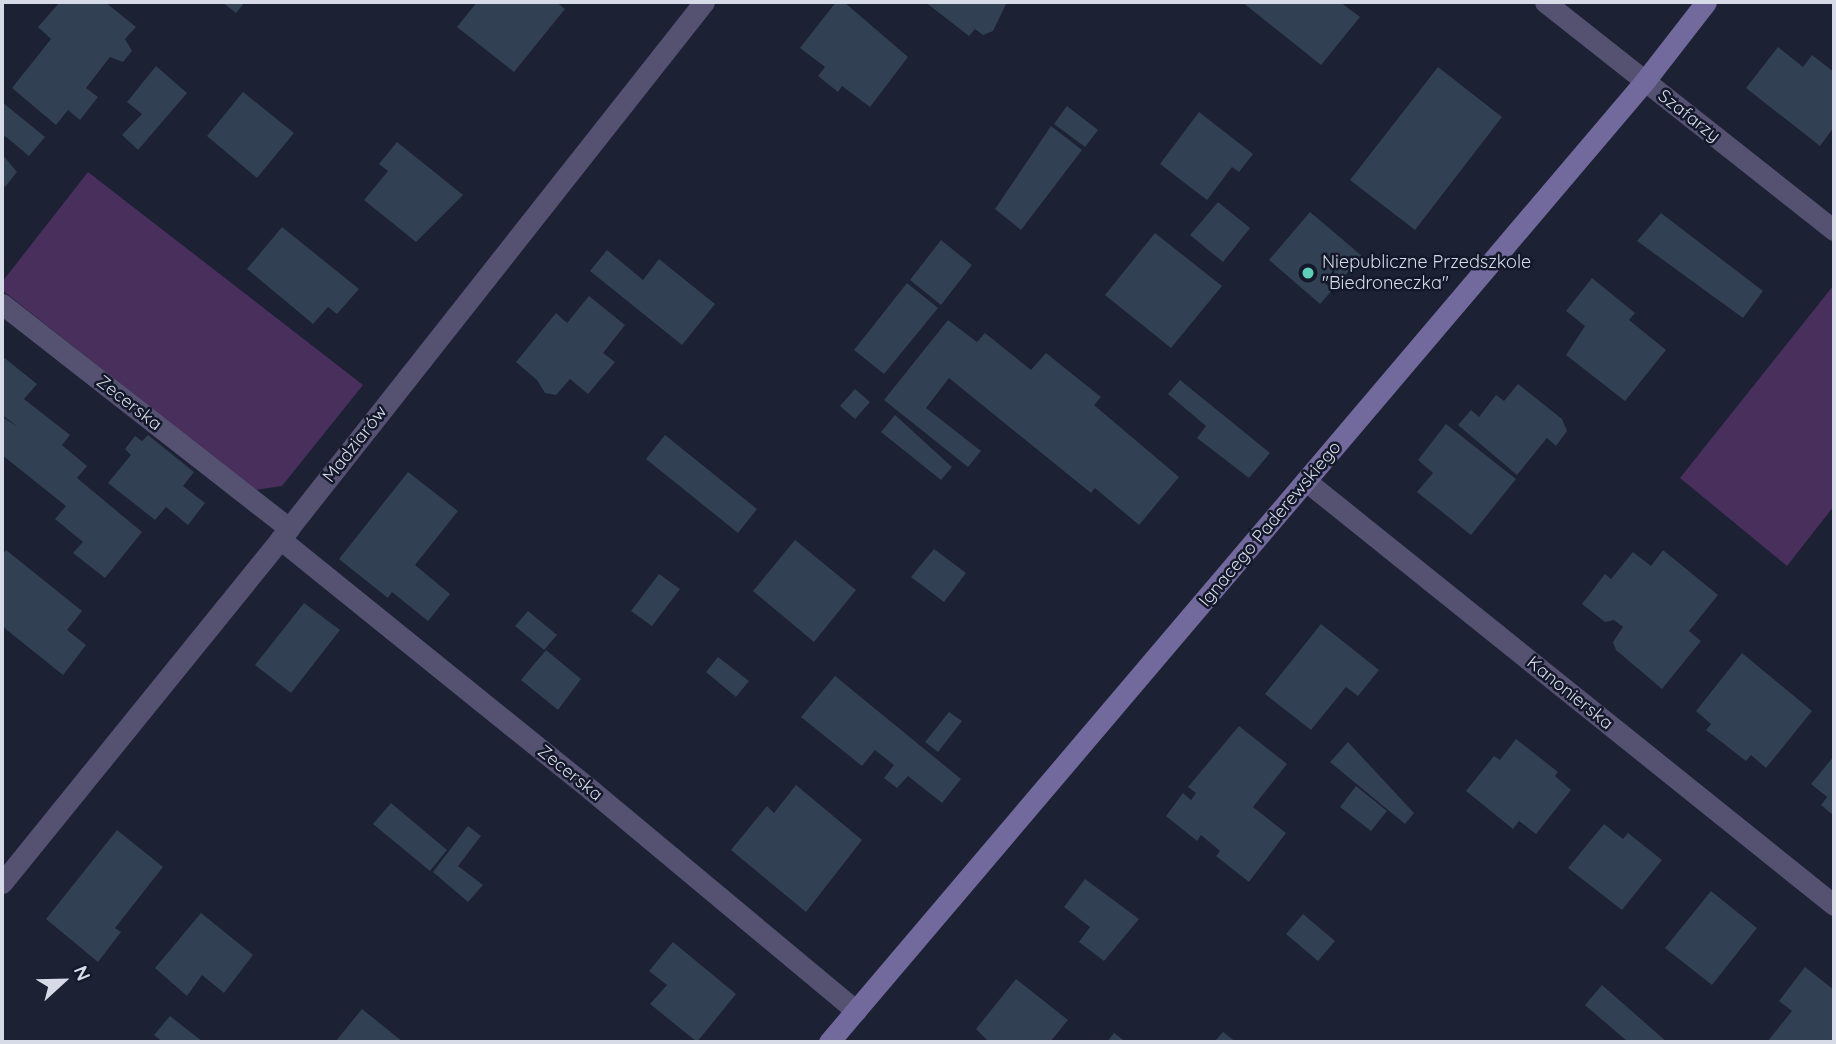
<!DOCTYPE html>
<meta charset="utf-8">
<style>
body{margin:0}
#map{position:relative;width:1836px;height:1044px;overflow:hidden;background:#1c2134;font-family:Quicksand,sans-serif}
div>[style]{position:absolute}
.green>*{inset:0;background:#492f5c}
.building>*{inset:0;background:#314052}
.street>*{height:21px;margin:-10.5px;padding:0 10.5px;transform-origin:10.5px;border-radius:10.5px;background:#555171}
.secondary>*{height:21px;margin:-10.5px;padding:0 10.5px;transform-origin:10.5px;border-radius:10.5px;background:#726a9d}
.dots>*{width:19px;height:19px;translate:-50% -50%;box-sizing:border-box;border:4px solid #13182a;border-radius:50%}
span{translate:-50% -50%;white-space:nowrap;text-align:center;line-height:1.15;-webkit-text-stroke:5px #13182a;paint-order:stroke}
.street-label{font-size:18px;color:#d7dbe8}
.poi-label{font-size:18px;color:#d7dbe8}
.left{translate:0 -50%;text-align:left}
.frame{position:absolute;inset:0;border:4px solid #d7dbe8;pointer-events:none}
.north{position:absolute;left:28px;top:946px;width:70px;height:70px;-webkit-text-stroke:5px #13182a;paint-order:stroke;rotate:68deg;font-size:19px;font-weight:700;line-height:28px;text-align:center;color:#d7dbe8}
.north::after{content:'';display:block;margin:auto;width:24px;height:32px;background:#d7dbe8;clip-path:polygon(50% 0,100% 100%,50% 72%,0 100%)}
</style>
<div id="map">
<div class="green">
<div style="clip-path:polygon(88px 172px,363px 385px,282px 486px,255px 490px,2px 290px,2px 282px)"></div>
<div style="clip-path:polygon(1833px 286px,1834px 506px,1787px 566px,1680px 478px)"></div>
</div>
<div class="building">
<div style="clip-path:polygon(60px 2px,105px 2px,136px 27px,125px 39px,132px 51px,123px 62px,110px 57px,86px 88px,98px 97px,80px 120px,68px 110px,56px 125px,12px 88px,51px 39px,38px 27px)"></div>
<div style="clip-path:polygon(222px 2px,245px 2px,236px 13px)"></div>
<div style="clip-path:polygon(477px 2px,556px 2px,565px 9px,514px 72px,457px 27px)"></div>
<div style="clip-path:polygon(836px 2px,844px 2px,908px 57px,870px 107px,842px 86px,838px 92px,818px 76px,825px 67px,800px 48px)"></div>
<div style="clip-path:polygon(925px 2px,1007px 2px,993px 31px,983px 35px,975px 29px,969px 36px)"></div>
<div style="clip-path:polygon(1242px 2px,1340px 2px,1360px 17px,1321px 65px)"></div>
<div style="clip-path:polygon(1778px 47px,1803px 67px,1812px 55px,1834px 72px,1834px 127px,1820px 146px,1746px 88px)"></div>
<div style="clip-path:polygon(156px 66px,187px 93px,138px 150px,122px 135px,142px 114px,127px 102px)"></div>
<div style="clip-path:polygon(1438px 67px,1502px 117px,1415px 230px,1350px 180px)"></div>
<div style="clip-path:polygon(243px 92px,294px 133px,257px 178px,207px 136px)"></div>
<div style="clip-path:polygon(2px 102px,45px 137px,29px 156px,5px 136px,2px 140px)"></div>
<div style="clip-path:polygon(1067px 106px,1098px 130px,1085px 147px,1054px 124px)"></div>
<div style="clip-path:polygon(1199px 112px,1253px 154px,1239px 172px,1232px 167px,1207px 200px,1160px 164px)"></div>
<div style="clip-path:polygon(1051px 126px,1082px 150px,1021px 230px,995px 209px)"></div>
<div style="clip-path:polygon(397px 142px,463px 195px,416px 242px,364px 200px,388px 171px,379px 164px)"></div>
<div style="clip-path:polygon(2px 154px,17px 172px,5px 187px,2px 184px)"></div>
<div style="clip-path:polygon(1218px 202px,1250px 228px,1223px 262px,1190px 235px)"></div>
<div style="clip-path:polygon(1310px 212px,1362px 256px,1320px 304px,1269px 260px)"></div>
<div style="clip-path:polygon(1661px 213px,1763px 291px,1743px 318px,1637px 241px)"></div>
<div style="clip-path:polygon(282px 227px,359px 289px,337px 314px,328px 307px,313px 324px,247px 269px)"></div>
<div style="clip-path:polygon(1155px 233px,1222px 286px,1171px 348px,1105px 295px)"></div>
<div style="clip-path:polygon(941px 240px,972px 265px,941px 305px,910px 280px)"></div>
<div style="clip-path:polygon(607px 250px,643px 280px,659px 259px,715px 304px,682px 345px,590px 271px)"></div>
<div style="clip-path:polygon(1592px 278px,1635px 313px,1629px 320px,1666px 350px,1625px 401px,1566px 355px,1585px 326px,1566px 311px)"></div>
<div style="clip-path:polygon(907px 283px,938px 308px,884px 374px,854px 350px)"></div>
<div style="clip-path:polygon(589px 296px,625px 325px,603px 353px,615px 362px,588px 394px,570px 379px,556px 395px,545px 393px,537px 380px,516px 362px,556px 313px,567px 323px)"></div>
<div style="clip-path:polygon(948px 320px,977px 342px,985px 333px,1031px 370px,1046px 353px,1101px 397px,1094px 405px,1179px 477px,1139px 525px,1095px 488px,1091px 493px,949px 378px,926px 408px,981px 451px,968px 467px,884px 400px)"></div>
<div style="clip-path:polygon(2px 356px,37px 384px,24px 399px,70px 435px,62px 445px,87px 466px,77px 478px,142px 532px,105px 578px,73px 553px,83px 542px,55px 519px,66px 506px,2px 455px,2px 417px,18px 427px,2px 415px)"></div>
<div style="clip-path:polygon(1180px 380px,1270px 453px,1249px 478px,1197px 438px,1206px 426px,1168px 394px)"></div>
<div style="clip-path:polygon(1518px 384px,1562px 419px,1567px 431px,1556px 446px,1547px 438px,1517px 475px,1458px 425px,1471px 410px,1479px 417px,1496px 395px,1504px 401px)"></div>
<div style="clip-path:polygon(855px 389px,870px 402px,855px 419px,840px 406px)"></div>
<div style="clip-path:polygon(895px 415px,952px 467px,941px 480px,881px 432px)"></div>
<div style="clip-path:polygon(1446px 424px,1516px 479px,1471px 535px,1417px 492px,1433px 473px,1418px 460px)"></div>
<div style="clip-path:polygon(148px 435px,194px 472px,183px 486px,205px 503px,188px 525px,166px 507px,155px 520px,108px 483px,131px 455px,125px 449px,135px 436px,142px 441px)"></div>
<div style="clip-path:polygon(665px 435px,757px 509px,738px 533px,646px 459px)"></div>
<div style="clip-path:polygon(408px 472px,458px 511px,415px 565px,450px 594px,428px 621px,392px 592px,388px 598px,339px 559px)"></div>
<div style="clip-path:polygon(795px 540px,856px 590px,814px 642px,753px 591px)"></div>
<div style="clip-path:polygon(934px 549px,966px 573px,944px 602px,911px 577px)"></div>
<div style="clip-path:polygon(6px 550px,82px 611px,67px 630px,86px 645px,63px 675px,2px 626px,2px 555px)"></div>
<div style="clip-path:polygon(1663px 550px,1718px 595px,1689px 631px,1701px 641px,1662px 689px,1616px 650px,1613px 642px,1623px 627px,1614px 620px,1605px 622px,1582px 604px,1605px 574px,1611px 579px,1633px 552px,1651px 566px)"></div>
<div style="clip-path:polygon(659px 574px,680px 589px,652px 626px,631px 611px)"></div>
<div style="clip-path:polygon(304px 603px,340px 630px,291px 693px,255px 665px)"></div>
<div style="clip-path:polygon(528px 611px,557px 635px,544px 650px,515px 626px)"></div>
<div style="clip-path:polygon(1321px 624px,1379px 670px,1358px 696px,1346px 687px,1311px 730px,1265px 694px)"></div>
<div style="clip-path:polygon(546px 650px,581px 679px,558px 710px,521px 680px)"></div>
<div style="clip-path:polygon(1742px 653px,1812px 711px,1766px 768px,1751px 755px,1746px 761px,1706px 730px,1711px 724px,1696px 711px)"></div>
<div style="clip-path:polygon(718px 657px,749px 681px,736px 697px,706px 672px)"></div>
<div style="clip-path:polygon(835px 676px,961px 779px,942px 803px,908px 776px,897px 788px,884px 778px,894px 765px,875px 750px,862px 766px,801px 717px)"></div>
<div style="clip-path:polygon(949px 712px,962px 721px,938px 752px,925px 742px)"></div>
<div style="clip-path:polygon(1239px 726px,1287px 764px,1253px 807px,1286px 833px,1249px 882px,1216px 856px,1220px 851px,1201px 835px,1197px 841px,1166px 816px,1183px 793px,1191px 800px,1196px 793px,1188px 787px)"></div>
<div style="clip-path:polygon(1516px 739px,1558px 772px,1555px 776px,1571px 790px,1536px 834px,1519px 821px,1513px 829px,1466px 791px,1494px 756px,1500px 760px)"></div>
<div style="clip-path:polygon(1348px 742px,1414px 813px,1405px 824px,1330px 762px)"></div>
<div style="clip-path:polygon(1834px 756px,1834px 816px,1821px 805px,1827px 797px,1811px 784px)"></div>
<div style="clip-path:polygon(796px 785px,862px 840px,806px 912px,731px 850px,767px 806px,774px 813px)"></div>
<div style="clip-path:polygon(1356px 786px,1387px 811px,1371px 831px,1340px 807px)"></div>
<div style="clip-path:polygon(391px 803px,447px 850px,430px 871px,373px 824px)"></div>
<div style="clip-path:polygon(1604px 824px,1623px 839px,1628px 833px,1662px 860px,1622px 910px,1568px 868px)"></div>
<div style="clip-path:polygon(468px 826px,481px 836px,458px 866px,483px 885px,468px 902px,433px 872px)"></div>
<div style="clip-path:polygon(117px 830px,163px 867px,115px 928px,121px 932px,98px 962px,46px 919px)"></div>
<div style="clip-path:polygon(1085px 879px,1139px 919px,1104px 961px,1079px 942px,1090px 927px,1064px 907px)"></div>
<div style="clip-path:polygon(1711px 891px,1757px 928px,1712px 985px,1665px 948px)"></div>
<div style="clip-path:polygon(201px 913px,253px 955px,224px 993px,202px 975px,187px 996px,155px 968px)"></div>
<div style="clip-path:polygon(1303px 914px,1335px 941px,1318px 961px,1286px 934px)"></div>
<div style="clip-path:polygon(673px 942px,736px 994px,697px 1042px,650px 1004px,667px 985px,649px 971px)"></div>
<div style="clip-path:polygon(1805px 967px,1834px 990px,1834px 1042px,1767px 1042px,1792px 1011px,1779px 1001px)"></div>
<div style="clip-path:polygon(1016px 979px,1068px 1020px,1050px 1042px,989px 1042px,976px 1029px)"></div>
<div style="clip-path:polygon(1602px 985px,1667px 1042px,1628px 1042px,1585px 1005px)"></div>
<div style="clip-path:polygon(362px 1009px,403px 1042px,335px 1042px)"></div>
<div style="clip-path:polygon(170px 1016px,203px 1042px,163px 1042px,154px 1035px)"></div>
<div style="clip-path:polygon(1223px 1032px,1236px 1042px,1214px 1042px)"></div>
<div style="clip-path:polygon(1114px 1033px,1126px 1042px,1107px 1042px)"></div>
</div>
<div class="street">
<div style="left:1545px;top:2px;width:368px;rotate:38.3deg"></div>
<div style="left:2px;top:304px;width:364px;rotate:38deg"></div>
<div style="left:1306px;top:481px;width:677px;rotate:38.77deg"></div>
<div style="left:280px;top:539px;width:400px;rotate:38.9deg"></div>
<div style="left:591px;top:790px;width:345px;rotate:39.8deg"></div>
<div style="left:2px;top:883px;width:457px;rotate:-51deg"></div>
<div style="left:289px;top:528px;width:670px;rotate:-51.73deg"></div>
</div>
<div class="secondary">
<div style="left:829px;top:1042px;width:1259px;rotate:-49.67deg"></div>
<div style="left:1644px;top:82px;width:101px;rotate:-52.2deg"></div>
</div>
<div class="dots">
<div style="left:1308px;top:273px;background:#5cceba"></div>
</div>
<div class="street-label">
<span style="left:1689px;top:116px;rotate:38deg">Szafarzy</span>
<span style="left:129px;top:403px;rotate:38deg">Zecerska</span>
<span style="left:355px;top:444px;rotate:-52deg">Madziarów</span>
<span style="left:1270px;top:524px;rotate:-50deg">Ignacego Paderewskiego</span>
<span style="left:1570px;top:693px;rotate:39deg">Kanonierska</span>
<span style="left:570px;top:773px;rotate:39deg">Zecerska</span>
</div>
<div class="poi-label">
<span class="left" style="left:1322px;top:273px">Niepubliczne Przedszkole<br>"Biedroneczka"</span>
</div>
<div class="frame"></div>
<div class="north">N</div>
</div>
